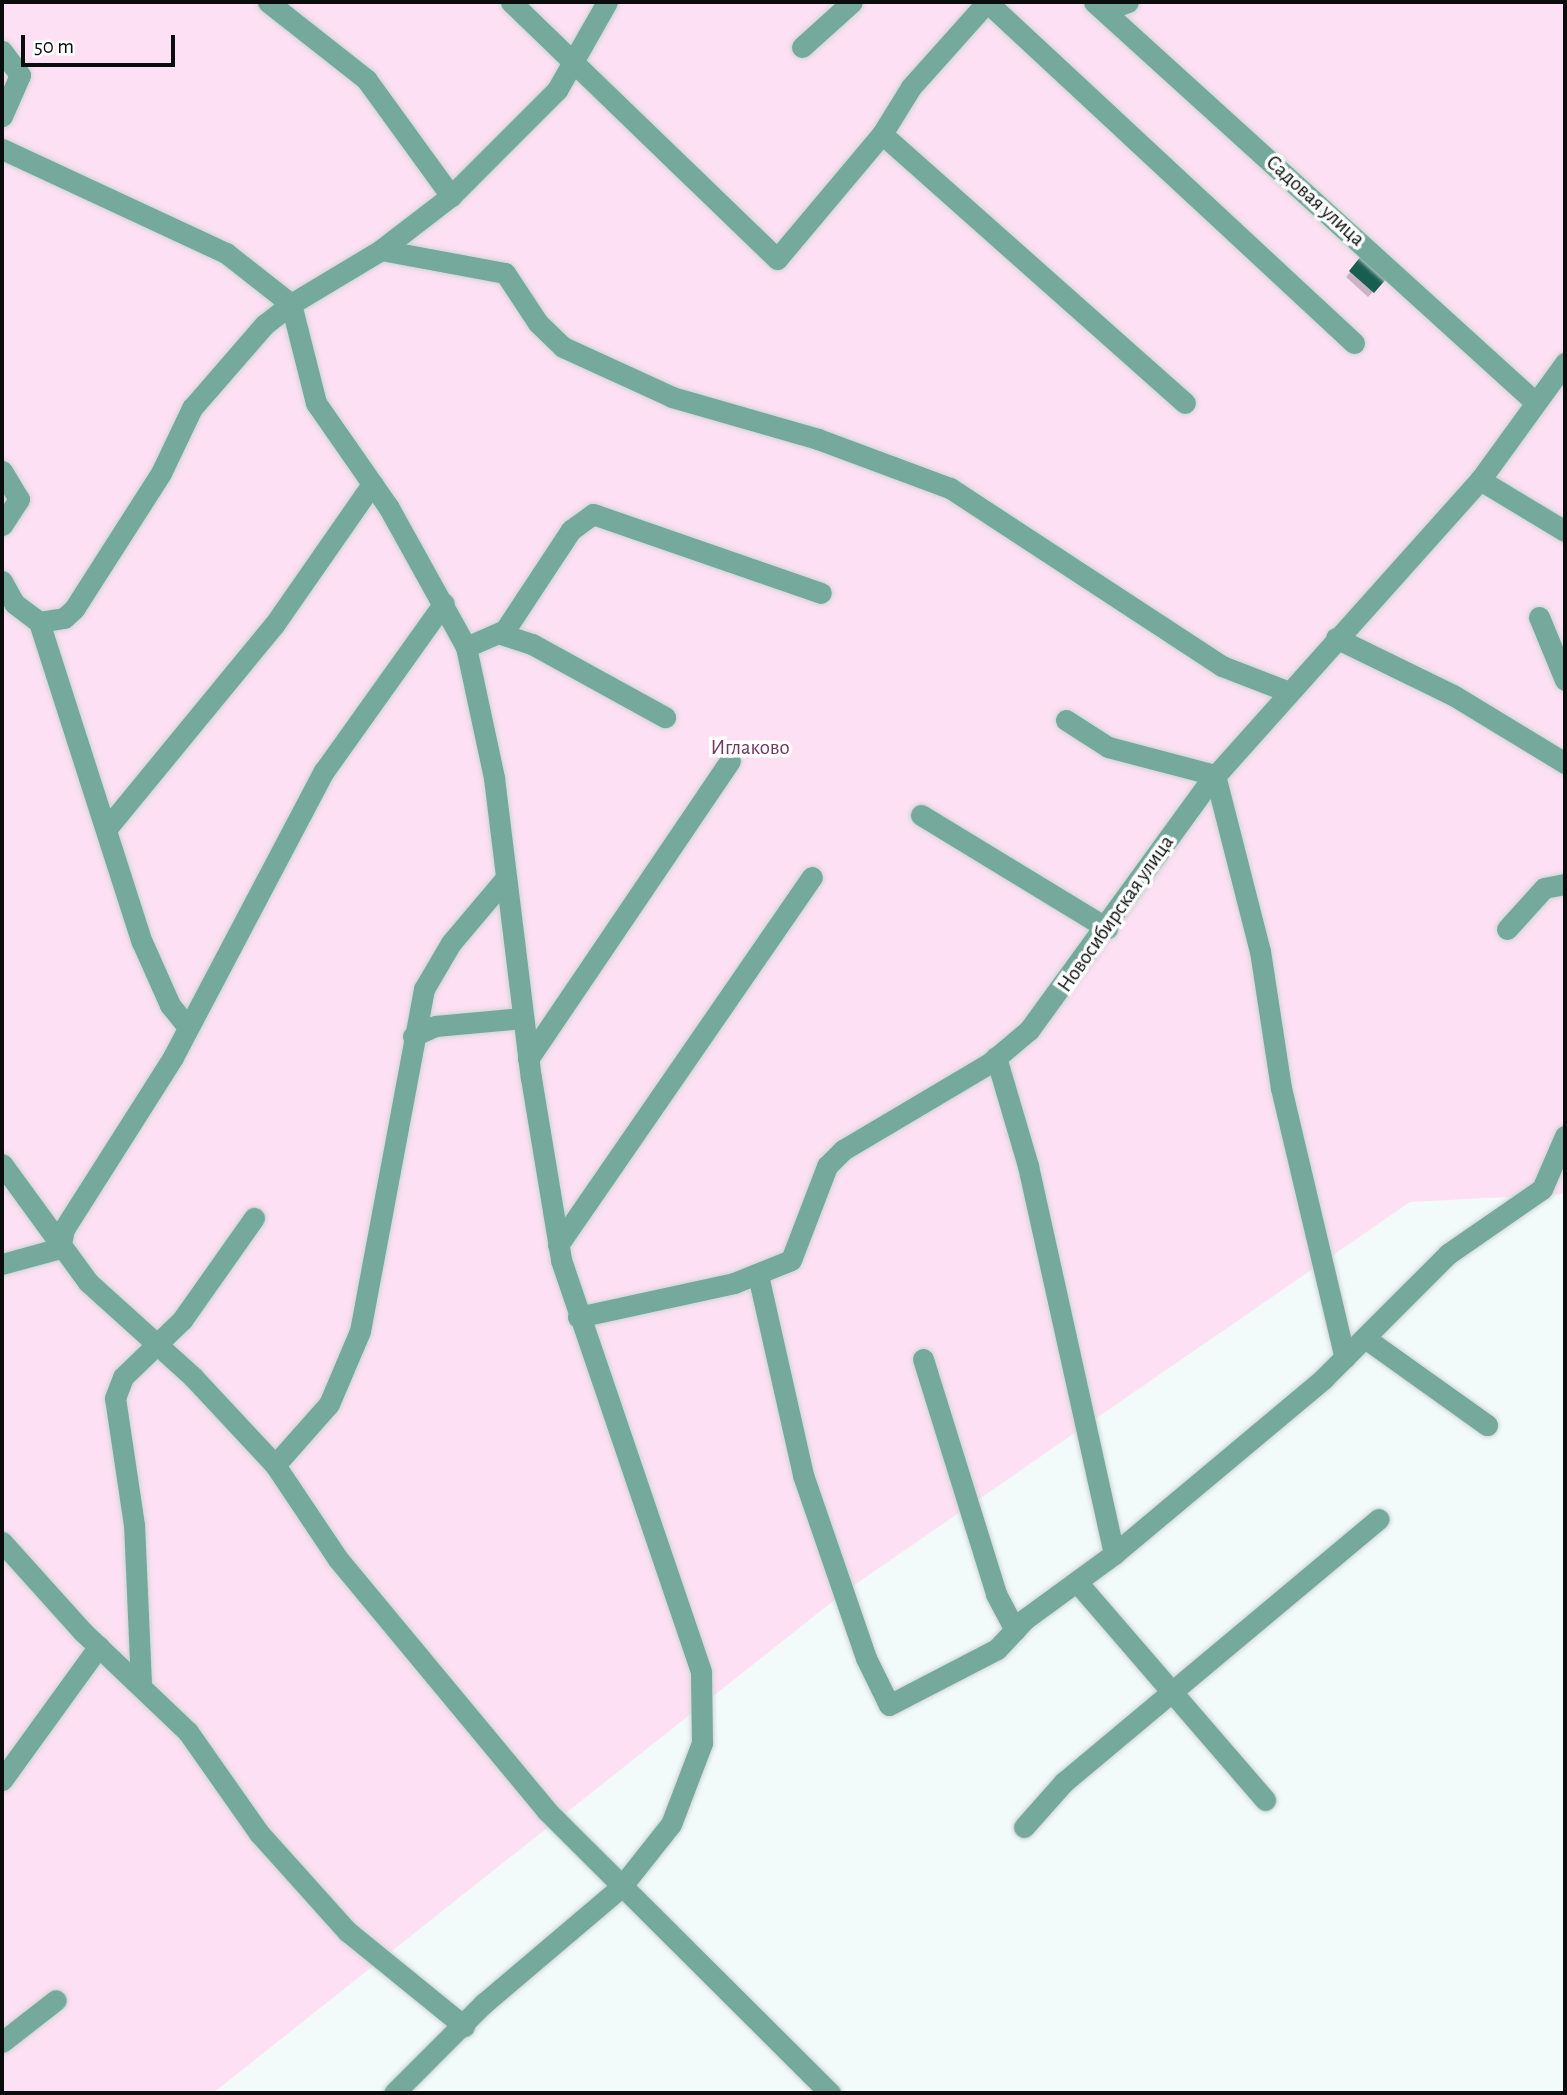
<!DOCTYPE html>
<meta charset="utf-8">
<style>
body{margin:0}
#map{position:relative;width:1567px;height:2095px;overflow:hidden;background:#f2fbf9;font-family:"Alegreya Sans",sans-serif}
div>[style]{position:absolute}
.green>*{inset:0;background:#fde0f3}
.shadow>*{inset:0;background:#0003}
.building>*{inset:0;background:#175e50}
.roads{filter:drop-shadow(0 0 2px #cdd5d3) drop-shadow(0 0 2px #cdd5d3)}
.street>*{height:21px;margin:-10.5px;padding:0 10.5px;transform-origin:10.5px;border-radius:10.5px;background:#74a99c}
span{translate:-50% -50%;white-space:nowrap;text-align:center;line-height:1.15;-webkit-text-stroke:7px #fff;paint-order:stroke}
.street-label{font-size:21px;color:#0a0d0c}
.park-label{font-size:21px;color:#723763}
.frame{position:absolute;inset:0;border:4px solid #0a0d0c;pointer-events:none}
.scale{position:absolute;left:21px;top:35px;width:154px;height:32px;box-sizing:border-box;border:4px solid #0a0d0c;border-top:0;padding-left:9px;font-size:21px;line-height:24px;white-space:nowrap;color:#0a0d0c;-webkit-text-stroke:5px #fff;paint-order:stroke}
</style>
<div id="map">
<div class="green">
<div style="clip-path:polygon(2px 2px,1565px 2px,1565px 1194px,1410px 1202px,847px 1590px,213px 2093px,2px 2093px,2px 500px,14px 492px,2px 478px)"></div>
</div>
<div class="shadow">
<div style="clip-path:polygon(1357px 264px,1373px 292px,1368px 297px,1346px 277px)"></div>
</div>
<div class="building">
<div style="clip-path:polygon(1361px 256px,1387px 278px,1374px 293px,1349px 271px)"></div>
</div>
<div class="roads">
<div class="street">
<div style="left:268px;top:2px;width:125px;rotate:38.2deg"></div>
<div style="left:366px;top:79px;width:145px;rotate:54deg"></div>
<div style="left:451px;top:196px;width:88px;rotate:142.4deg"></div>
<div style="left:381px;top:250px;width:105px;rotate:149deg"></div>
<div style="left:291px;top:304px;width:102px;rotate:75.8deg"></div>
<div style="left:316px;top:403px;width:128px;rotate:55.2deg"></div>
<div style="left:389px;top:508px;width:159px;rotate:61deg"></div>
<div style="left:466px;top:647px;width:134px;rotate:77.9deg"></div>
<div style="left:494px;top:778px;width:302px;rotate:83deg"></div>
<div style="left:531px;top:1078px;width:184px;rotate:80.6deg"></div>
<div style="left:561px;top:1260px;width:435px;rotate:71.2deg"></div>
<div style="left:701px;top:1672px;width:71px;rotate:89.2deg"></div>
<div style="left:702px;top:1743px;width:87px;rotate:110.9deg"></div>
<div style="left:671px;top:1824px;width:80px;rotate:128.4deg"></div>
<div style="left:621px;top:1887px;width:180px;rotate:139.7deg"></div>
<div style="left:484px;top:2003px;width:127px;rotate:135deg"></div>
<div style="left:511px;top:2px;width:370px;rotate:44deg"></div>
<div style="left:777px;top:259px;width:163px;rotate:-50deg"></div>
<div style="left:882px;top:134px;width:55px;rotate:-58.3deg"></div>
<div style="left:911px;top:87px;width:114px;rotate:-48.2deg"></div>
<div style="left:987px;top:2px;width:501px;rotate:42.9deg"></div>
<div style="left:1094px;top:2px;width:595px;rotate:42.21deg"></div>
<div style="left:1105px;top:10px;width:24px;rotate:-19deg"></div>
<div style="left:802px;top:47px;width:67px;rotate:-42deg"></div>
<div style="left:2px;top:51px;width:30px;rotate:53deg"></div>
<div style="left:20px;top:75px;width:45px;rotate:113.7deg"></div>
<div style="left:882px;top:134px;width:405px;rotate:41.6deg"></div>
<div style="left:2px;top:149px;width:247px;rotate:24.9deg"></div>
<div style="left:226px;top:253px;width:83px;rotate:38.1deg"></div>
<div style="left:291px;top:304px;width:33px;rotate:142deg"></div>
<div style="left:265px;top:324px;width:111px;rotate:131deg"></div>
<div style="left:192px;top:408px;width:72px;rotate:115.5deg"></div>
<div style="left:161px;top:473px;width:161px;rotate:122.6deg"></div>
<div style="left:74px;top:609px;width:13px;rotate:138deg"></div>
<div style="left:64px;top:618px;width:25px;rotate:171deg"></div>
<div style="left:39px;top:622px;width:31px;rotate:-143deg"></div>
<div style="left:14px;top:603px;width:25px;rotate:-119deg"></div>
<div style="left:451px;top:196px;width:150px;rotate:-45deg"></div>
<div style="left:557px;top:90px;width:101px;rotate:-60.4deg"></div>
<div style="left:381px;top:250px;width:126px;rotate:10.5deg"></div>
<div style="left:505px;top:273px;width:60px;rotate:56.6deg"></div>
<div style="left:538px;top:323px;width:35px;rotate:44deg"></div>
<div style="left:563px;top:347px;width:120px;rotate:24.6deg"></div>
<div style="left:672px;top:397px;width:152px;rotate:16deg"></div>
<div style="left:818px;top:439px;width:141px;rotate:20.4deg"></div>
<div style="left:950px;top:488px;width:325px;rotate:33.2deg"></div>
<div style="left:1222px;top:666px;width:72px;rotate:21.2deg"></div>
<div style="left:2px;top:471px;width:33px;rotate:59deg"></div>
<div style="left:19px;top:499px;width:31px;rotate:123deg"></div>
<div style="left:1480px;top:480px;width:99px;rotate:31deg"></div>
<div style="left:1539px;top:617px;width:68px;rotate:67.6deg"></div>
<div style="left:39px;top:622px;width:336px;rotate:72.2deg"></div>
<div style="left:142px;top:942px;width:69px;rotate:66deg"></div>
<div style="left:170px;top:1005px;width:28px;rotate:51deg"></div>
<div style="left:501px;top:634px;width:33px;rotate:18deg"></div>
<div style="left:532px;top:644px;width:152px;rotate:28.8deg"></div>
<div style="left:1336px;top:638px;width:130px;rotate:26deg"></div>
<div style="left:1453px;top:695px;width:131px;rotate:31.3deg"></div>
<div style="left:466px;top:647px;width:43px;rotate:-23.6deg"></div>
<div style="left:505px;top:630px;width:120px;rotate:-56.6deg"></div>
<div style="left:571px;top:530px;width:27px;rotate:-36deg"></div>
<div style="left:593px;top:514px;width:241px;rotate:19.1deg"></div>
<div style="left:1066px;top:720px;width:50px;rotate:32.7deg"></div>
<div style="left:1108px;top:747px;width:111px;rotate:14.7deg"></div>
<div style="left:1215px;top:775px;width:182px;rotate:75.7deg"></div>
<div style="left:1260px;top:951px;width:139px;rotate:81.3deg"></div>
<div style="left:1281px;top:1088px;width:277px;rotate:76.7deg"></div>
<div style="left:921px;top:815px;width:218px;rotate:31.3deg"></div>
<div style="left:107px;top:828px;width:263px;rotate:-50.6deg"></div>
<div style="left:274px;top:625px;width:172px;rotate:-55.2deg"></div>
<div style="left:1507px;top:929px;width:55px;rotate:-47.9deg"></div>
<div style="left:1544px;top:888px;width:21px;rotate:-11deg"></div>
<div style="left:413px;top:1036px;width:24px;rotate:-24deg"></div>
<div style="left:435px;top:1026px;width:88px;rotate:-5.2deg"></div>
<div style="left:996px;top:1057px;width:114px;rotate:73.6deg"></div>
<div style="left:1028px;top:1166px;width:397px;rotate:77.5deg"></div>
<div style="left:528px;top:1059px;width:360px;rotate:-55.9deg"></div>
<div style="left:2px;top:1164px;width:146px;rotate:53.9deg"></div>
<div style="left:88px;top:1282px;width:142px;rotate:42.1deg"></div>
<div style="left:193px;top:1377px;width:120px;rotate:47deg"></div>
<div style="left:275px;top:1465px;width:113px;rotate:56.2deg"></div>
<div style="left:338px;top:1559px;width:327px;rotate:50.3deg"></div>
<div style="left:547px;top:1811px;width:400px;rotate:44.9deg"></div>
<div style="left:558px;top:1245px;width:447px;rotate:-55.4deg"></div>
<div style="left:2px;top:1264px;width:60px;rotate:-15.4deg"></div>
<div style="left:60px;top:1248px;width:19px;rotate:-78deg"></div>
<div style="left:64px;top:1229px;width:204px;rotate:-57.6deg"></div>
<div style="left:173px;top:1057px;width:323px;rotate:-62.2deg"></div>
<div style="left:324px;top:771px;width:206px;rotate:-54.5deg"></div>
<div style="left:758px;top:1275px;width:205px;rotate:77.3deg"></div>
<div style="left:803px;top:1475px;width:194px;rotate:71deg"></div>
<div style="left:866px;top:1658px;width:52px;rotate:63.9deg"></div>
<div style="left:889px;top:1705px;width:122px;rotate:-27.4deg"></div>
<div style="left:997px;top:1649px;width:41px;rotate:-47deg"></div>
<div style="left:1025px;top:1619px;width:110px;rotate:-36.1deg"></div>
<div style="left:1114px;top:1554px;width:273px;rotate:-39.9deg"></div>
<div style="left:1323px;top:1379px;width:177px;rotate:-45deg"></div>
<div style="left:1448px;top:1254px;width:114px;rotate:-34.7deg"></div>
<div style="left:1542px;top:1189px;width:58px;rotate:-66.5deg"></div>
<div style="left:578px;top:1317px;width:160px;rotate:-12.3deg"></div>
<div style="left:734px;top:1283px;width:61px;rotate:-22deg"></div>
<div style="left:791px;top:1260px;width:101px;rotate:-69deg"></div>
<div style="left:827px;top:1166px;width:23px;rotate:-45deg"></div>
<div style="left:843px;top:1150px;width:172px;rotate:-30.7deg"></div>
<div style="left:991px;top:1062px;width:50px;rotate:-40.1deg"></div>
<div style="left:1029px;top:1030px;width:304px;rotate:-54deg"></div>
<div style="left:1208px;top:784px;width:408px;rotate:-48.2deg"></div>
<div style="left:1480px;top:480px;width:145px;rotate:-54deg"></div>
<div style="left:1365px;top:1338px;width:150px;rotate:35.5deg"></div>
<div style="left:923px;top:1359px;width:246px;rotate:72.7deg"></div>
<div style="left:996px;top:1594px;width:41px;rotate:62.2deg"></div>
<div style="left:275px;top:1465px;width:81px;rotate:-48.5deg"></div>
<div style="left:329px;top:1404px;width:79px;rotate:-67deg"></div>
<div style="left:360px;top:1331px;width:348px;rotate:-79.4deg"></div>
<div style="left:424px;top:989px;width:53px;rotate:-59.6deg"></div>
<div style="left:451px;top:943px;width:85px;rotate:-49.8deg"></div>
<div style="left:2px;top:1542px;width:120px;rotate:48deg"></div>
<div style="left:82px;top:1631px;width:146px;rotate:43.6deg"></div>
<div style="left:188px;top:1732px;width:123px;rotate:54.9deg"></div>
<div style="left:259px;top:1833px;width:132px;rotate:48.1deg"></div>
<div style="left:347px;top:1931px;width:151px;rotate:39.1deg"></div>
<div style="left:1077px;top:1582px;width:288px;rotate:49.2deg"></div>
<div style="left:141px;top:1684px;width:159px;rotate:-92.5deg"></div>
<div style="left:134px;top:1525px;width:128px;rotate:-98.5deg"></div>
<div style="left:115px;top:1398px;width:22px;rotate:-69deg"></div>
<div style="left:123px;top:1377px;width:82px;rotate:-44deg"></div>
<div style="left:182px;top:1320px;width:125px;rotate:-54.8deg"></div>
<div style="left:2px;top:1780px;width:165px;rotate:-54.1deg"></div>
<div style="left:1024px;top:1827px;width:60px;rotate:-48.4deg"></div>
<div style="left:1064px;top:1782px;width:410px;rotate:-39.9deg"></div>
<div style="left:2px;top:2042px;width:68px;rotate:-37.9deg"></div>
</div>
</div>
<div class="street-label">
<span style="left:1315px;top:201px;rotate:42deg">Садовая улица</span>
<span style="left:1116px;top:914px;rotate:-55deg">Новосибирская улица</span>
</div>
<div class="park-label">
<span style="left:750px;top:748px">Иглаково</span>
</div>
<div class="frame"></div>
<div class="scale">50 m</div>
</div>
